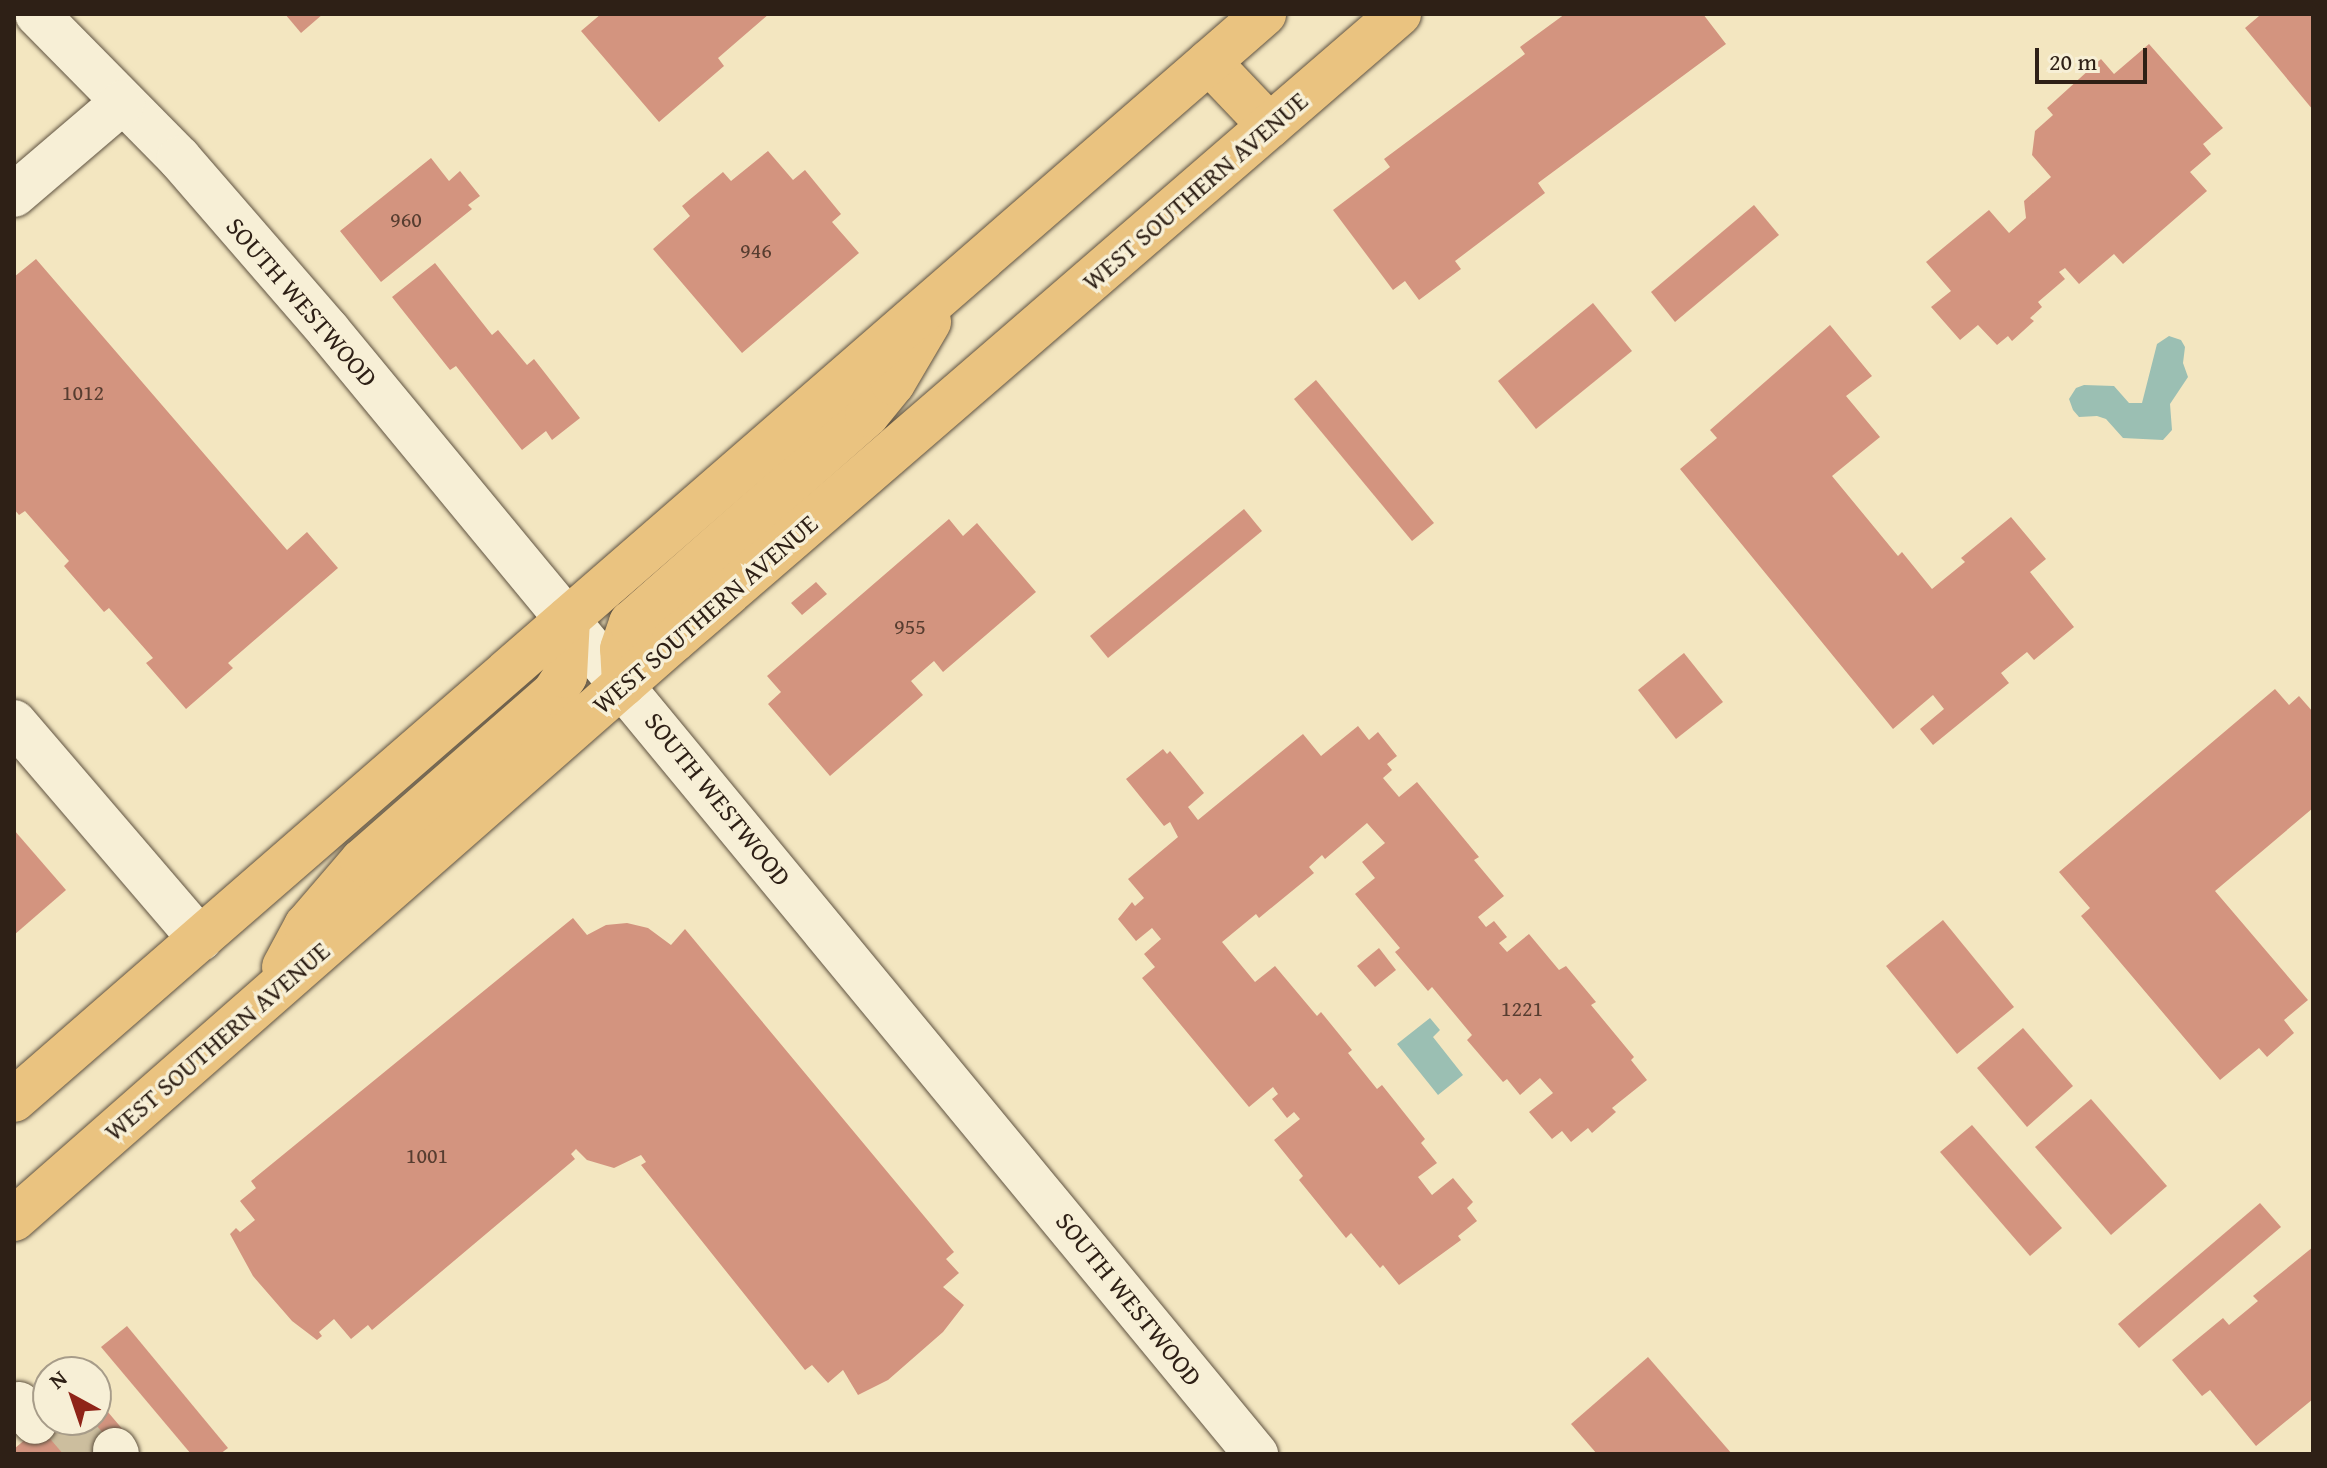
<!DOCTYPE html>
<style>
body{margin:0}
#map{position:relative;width:2327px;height:1468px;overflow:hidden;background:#f3e6c0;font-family:"Gentium Book Plus",serif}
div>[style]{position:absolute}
.water>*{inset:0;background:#9bbfb3}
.building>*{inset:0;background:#d3947f}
.minor-tunnel>*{height:44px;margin-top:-22px;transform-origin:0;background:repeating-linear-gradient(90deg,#ccbe9e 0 44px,transparent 0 66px)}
.roads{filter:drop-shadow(0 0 2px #5f5240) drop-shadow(0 0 2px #5f5240)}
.minor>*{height:44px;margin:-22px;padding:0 22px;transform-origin:22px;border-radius:22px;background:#f7efd6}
.major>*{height:44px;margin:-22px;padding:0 22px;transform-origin:22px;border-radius:22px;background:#eac380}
span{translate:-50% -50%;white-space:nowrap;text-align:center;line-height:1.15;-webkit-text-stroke:7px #f7efd6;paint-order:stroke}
.number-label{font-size:22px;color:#573d30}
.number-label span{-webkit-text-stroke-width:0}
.street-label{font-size:26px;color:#2e2016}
.frame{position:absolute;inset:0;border:16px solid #2e2016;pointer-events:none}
.north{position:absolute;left:32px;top:1356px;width:80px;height:80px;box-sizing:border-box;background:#f7efd6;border:2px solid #a79c89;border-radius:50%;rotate:320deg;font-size:22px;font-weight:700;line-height:32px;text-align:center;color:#2e2016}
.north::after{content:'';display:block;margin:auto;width:28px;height:36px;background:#8f2418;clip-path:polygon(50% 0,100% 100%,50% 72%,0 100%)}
.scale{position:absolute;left:2035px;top:48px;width:112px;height:36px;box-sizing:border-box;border:4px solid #2e2016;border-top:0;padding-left:10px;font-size:24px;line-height:28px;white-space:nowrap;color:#2e2016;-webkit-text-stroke:6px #f7efd6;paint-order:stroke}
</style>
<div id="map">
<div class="water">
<div style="clip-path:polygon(2169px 336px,2181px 340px,2185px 347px,2183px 363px,2188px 377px,2170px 404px,2172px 430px,2163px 440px,2123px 438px,2106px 419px,2097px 416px,2079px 417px,2073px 410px,2069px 399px,2076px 388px,2084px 385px,2114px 386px,2129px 403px,2142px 403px,2157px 344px)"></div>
<div style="clip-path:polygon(1430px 1018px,1440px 1030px,1433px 1037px,1463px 1075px,1438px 1095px,1397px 1044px)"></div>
</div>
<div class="building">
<div style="clip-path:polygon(285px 14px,323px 14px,301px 33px)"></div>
<div style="clip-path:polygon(601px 14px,769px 14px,718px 58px,724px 66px,659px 122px,581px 31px)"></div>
<div style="clip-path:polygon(1565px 14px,1703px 14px,1726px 44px,1538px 183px,1545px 193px,1455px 261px,1461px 269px,1419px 300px,1405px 281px,1393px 290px,1333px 210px,1390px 167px,1384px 159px,1525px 54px,1520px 47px)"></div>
<div style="clip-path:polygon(2258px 14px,2313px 14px,2313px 110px,2245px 28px,2259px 16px)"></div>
<div style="clip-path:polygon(2149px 44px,2223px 128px,2203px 144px,2211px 154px,2190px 172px,2207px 191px,2123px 264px,2114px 254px,2079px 284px,2065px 268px,2059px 272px,2065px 279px,2038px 302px,2042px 307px,2030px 318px,2034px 321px,2012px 341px,2008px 336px,1997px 345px,1978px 325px,1960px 340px,1931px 307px,1951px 291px,1926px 262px,1989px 210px,2009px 233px,2026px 218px,2024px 201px,2051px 177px,2032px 155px,2035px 131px,2053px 115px,2047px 108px,2101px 59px,2114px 74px)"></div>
<div style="clip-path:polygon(768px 151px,793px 180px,805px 170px,841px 214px,832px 222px,859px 253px,742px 353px,653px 249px,690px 216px,682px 206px,723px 172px,731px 181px)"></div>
<div style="clip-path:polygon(431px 158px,449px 181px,460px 171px,480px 196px,468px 205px,472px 209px,381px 282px,340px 231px)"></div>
<div style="clip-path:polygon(1754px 205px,1779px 235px,1675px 322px,1651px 292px)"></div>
<div style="clip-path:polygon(36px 259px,287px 550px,307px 532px,338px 568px,228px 663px,233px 668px,186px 709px,146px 663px,153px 658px,109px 608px,104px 612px,64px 566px,69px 561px,25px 511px,19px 515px,14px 509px,14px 277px)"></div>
<div style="clip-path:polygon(435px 263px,492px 335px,498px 330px,527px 365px,534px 359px,580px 418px,552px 440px,546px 431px,522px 450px,456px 366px,450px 370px,392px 297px)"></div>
<div style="clip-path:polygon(1593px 303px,1632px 351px,1536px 429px,1498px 381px)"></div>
<div style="clip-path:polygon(1830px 325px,1872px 376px,1846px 396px,1880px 437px,1832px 476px,1898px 556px,1902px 552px,1932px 589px,1965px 562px,1961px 558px,2011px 517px,2046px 559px,2030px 572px,2074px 627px,2034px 660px,2027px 652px,2001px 673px,2009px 683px,1933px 745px,1920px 729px,1944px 709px,1933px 695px,1893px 729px,1680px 469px,1717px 438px,1710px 430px)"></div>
<div style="clip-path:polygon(1316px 380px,1434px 523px,1412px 541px,1294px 399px)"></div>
<div style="clip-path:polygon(1244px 509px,1262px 531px,1108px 658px,1090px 636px)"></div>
<div style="clip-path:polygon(949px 519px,963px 536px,977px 523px,1036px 592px,943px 672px,934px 661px,911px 681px,923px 695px,830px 776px,768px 704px,781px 692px,767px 676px)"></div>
<div style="clip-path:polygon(816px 582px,827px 594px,802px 615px,791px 603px)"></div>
<div style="clip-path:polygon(1684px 653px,1723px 702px,1676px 739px,1638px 690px)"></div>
<div style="clip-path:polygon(2275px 689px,2289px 705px,2299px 696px,2313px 712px,2313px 808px,2215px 891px,2308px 1000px,2284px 1020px,2294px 1033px,2267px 1057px,2259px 1048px,2220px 1080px,2081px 916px,2090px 908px,2059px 872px)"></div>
<div style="clip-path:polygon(1358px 726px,1369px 740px,1378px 732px,1397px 756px,1387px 764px,1392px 770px,1383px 778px,1399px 797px,1417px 782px,1479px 857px,1474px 860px,1504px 896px,1478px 917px,1486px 927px,1494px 921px,1507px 937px,1499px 943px,1507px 952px,1529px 934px,1559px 970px,1566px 966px,1596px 1002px,1591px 1005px,1634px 1057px,1631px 1060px,1647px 1080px,1612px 1108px,1616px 1112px,1592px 1133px,1588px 1128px,1571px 1142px,1562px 1131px,1552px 1139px,1529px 1112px,1553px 1093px,1540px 1078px,1520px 1095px,1507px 1079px,1503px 1082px,1467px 1040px,1472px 1035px,1432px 987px,1428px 991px,1395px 952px,1400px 948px,1355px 894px,1375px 878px,1362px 862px,1385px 843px,1367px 823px,1325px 859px,1322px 855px,1309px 867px,1314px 873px,1259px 918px,1256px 914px,1222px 942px,1255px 982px,1275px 966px,1317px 1016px,1321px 1012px,1352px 1050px,1348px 1053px,1377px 1089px,1382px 1085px,1425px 1139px,1421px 1143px,1437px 1163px,1418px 1177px,1432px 1195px,1453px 1178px,1473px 1202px,1467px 1208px,1477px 1221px,1458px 1236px,1461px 1240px,1399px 1285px,1383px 1265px,1380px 1268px,1351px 1233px,1346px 1238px,1299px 1180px,1303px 1176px,1274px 1140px,1300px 1119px,1294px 1112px,1287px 1118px,1272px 1099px,1278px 1094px,1273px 1087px,1249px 1107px,1142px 978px,1155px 967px,1144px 954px,1161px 939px,1152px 928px,1136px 941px,1118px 919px,1132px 902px,1135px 906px,1144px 898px,1128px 879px,1178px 837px,1170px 822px,1164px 826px,1126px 779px,1163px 749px,1167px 754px,1170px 751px,1204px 793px,1188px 807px,1198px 820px,1303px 734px,1321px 756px)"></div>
<div style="clip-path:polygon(14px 830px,66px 890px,14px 935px)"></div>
<div style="clip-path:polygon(573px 918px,587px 935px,606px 925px,627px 923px,648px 928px,671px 945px,685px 929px,954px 1252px,946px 1259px,959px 1273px,943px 1287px,964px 1305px,943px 1332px,888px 1380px,858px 1395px,843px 1370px,828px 1383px,812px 1365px,805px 1370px,641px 1165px,646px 1162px,641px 1155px,614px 1168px,587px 1160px,576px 1149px,571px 1154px,575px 1159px,372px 1330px,368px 1325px,351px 1339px,334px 1319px,319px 1332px,322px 1336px,317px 1340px,292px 1321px,253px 1276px,230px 1234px,236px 1228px,240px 1232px,255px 1220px,240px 1201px,256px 1188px,251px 1181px)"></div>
<div style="clip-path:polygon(1943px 920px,2014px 1007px,1957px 1054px,1886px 966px)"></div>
<div style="clip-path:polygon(1379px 948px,1396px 970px,1375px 987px,1357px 966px)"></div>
<div style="clip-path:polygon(2023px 1028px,2073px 1086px,2027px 1127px,1977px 1068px)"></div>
<div style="clip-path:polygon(2091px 1099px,2167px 1186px,2111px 1235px,2035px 1147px)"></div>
<div style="clip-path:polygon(1972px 1125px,2062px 1228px,2030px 1256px,1940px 1152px)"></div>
<div style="clip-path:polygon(2260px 1203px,2281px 1227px,2139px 1348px,2118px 1324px)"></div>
<div style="clip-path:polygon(2313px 1247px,2313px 1399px,2256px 1446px,2210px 1390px,2202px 1396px,2172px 1360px,2223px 1318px,2229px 1325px,2258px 1301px,2253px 1296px)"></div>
<div style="clip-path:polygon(127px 1326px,228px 1448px,220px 1454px,191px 1454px,101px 1347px)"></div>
<div style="clip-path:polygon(1648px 1357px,1732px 1454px,1597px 1454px,1571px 1424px)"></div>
<div style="clip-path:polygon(96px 1398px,130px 1438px,111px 1454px,14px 1454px,14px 1449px,48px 1420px,96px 1420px)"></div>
</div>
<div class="minor-tunnel">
<div style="left:63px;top:1420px;width:45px;rotate:49.5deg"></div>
</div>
<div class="roads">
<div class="minor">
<div style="left:37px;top:14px;width:202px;rotate:45.4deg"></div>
<div style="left:179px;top:158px;width:228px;rotate:49.1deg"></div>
<div style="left:328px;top:330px;width:1458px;rotate:50.46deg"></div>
<div style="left:14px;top:195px;width:143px;rotate:-40.5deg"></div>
<div style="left:14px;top:722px;width:286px;rotate:49.4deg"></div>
<div style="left:19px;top:1404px;width:24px;rotate:48deg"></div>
<div style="left:115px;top:1450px;width:4px;rotate:63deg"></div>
</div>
<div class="major">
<div style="left:1209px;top:62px;width:88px;rotate:46.4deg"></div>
<div style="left:624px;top:684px;width:35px;rotate:-93deg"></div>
<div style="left:622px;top:649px;width:28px;rotate:-71deg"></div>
<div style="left:631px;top:623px;width:315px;rotate:-41.4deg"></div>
<div style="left:867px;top:415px;width:41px;rotate:-50.9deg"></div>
<div style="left:893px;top:383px;width:71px;rotate:-59.5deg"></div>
<div style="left:284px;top:967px;width:47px;rotate:-61.8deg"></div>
<div style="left:306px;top:926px;width:86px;rotate:-49.3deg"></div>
<div style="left:362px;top:861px;width:255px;rotate:-41.2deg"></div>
<div style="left:554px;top:693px;width:20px;rotate:-57deg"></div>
<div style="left:565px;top:676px;width:57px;rotate:-87deg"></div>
<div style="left:14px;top:1100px;width:1656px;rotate:-40.98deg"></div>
<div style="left:14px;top:1219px;width:878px;rotate:-41.26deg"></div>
<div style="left:674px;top:640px;width:958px;rotate:-40.81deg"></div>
</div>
</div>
<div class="number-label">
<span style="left:406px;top:220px">960</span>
<span style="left:756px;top:251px">946</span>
<span style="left:83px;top:393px">1012</span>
<span style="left:910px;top:627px">955</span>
<span style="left:1522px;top:1009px">1221</span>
<span style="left:427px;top:1156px">1001</span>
</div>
<div class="street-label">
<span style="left:1195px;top:191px;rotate:-41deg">WEST SOUTHERN AVENUE</span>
<span style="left:302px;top:302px;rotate:49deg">SOUTH WESTWOOD</span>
<span style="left:705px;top:614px;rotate:-41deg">WEST SOUTHERN AVENUE</span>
<span style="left:718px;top:799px;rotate:51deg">SOUTH WESTWOOD</span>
<span style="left:217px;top:1041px;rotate:-41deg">WEST SOUTHERN AVENUE</span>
<span style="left:1129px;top:1299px;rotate:51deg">SOUTH WESTWOOD</span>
</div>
<div class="frame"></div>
<div class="north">N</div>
<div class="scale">20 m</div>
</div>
